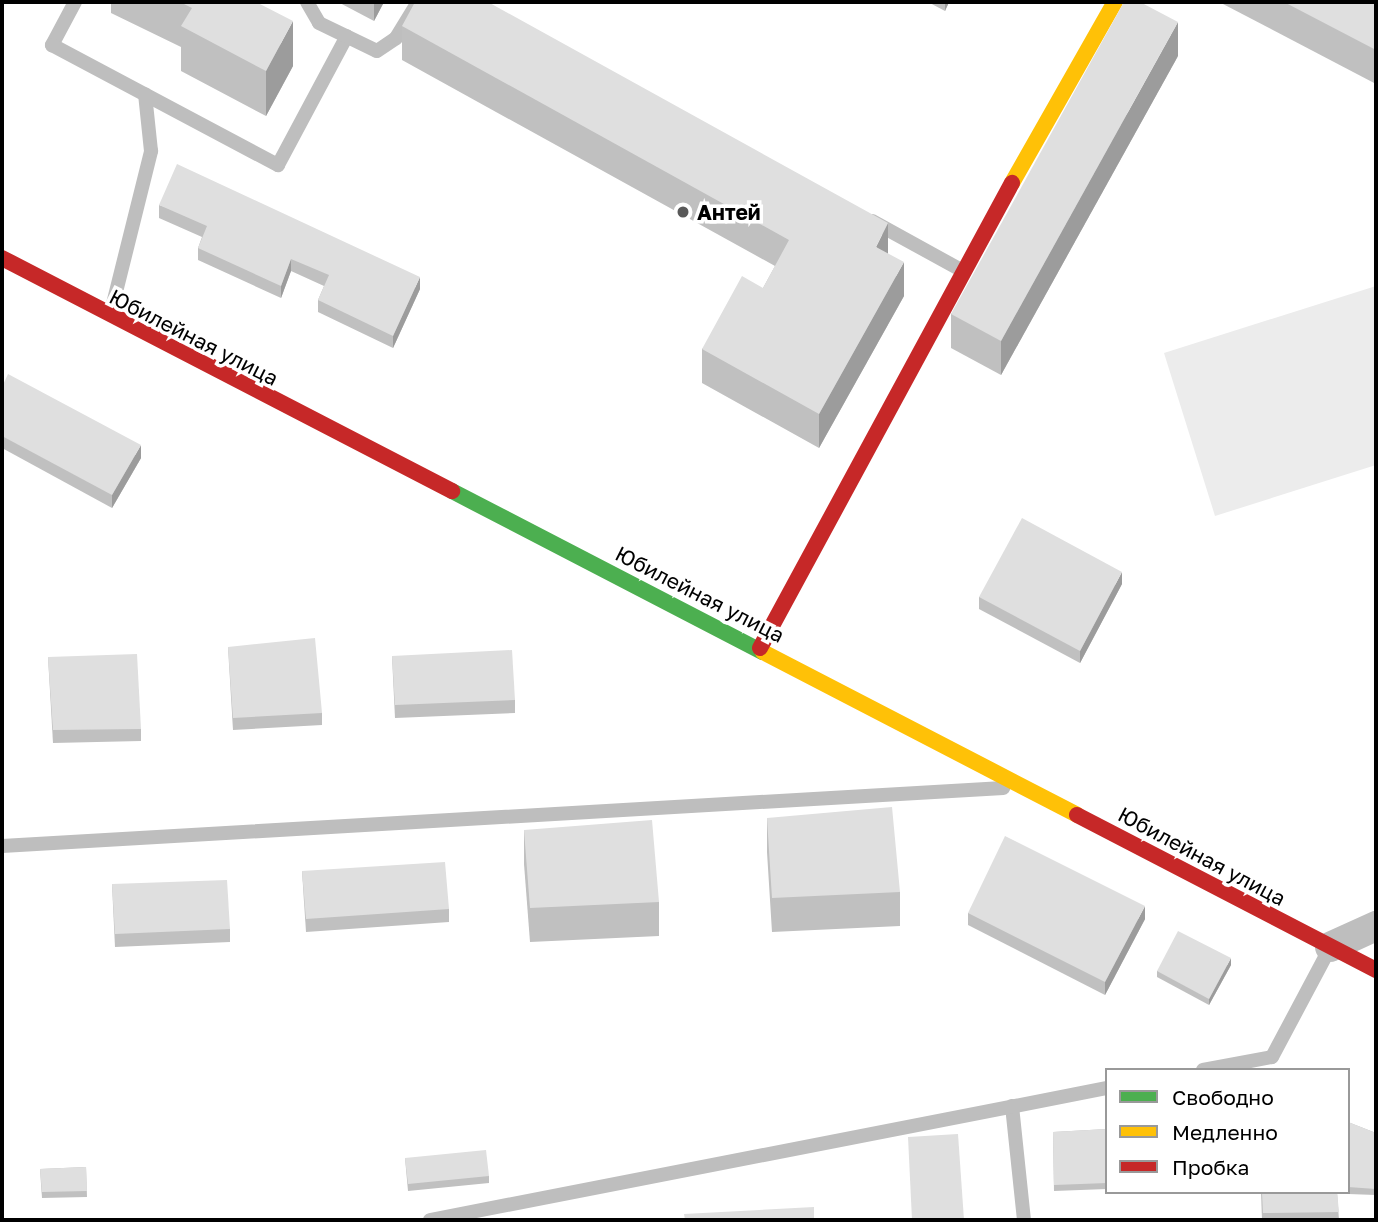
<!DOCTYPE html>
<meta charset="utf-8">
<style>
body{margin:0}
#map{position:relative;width:1378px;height:1222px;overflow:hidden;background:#fff;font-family:"Golos Text",sans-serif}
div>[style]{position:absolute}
.green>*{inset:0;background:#ececec}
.lane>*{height:14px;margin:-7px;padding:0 7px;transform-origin:7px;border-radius:7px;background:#bebebe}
.street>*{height:30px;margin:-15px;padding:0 15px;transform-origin:15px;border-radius:15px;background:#bebebe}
.fast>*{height:16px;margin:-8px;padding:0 8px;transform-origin:8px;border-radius:8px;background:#4caf50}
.slow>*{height:16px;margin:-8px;padding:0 8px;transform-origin:8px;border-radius:8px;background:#ffc107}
.jam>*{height:16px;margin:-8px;padding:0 8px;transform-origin:8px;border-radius:8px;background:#c62828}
.wall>*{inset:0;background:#c0c0c0}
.shaded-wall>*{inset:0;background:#9c9c9c}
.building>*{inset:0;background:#dfdfdf}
.dots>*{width:19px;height:19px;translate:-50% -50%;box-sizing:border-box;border:4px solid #fff;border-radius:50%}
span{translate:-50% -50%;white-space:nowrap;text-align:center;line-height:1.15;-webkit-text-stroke:7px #fff;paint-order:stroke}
.poi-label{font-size:21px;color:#000;font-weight:700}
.left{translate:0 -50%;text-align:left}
.street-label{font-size:21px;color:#000}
.frame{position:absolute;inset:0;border:4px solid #000;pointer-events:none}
.legend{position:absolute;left:1105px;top:1068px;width:245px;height:126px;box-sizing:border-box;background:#fff;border:2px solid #999;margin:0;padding:9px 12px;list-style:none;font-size:21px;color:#000}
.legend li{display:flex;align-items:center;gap:14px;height:35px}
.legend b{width:35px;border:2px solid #999}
</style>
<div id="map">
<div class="green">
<div style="clip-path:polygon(1376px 286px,1376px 465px,1215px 516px,1164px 353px)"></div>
</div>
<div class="lane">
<div style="left:75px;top:2px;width:49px;rotate:118.1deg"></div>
<div style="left:52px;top:45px;width:256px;rotate:28deg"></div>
<div style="left:278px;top:165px;width:146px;rotate:-61.9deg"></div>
<div style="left:307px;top:2px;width:24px;rotate:60deg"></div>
<div style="left:319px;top:23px;width:64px;rotate:25.8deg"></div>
<div style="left:377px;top:51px;width:23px;rotate:-34deg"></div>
<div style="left:396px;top:38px;width:42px;rotate:-58.6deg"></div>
<div style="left:872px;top:221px;width:102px;rotate:28.8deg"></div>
<div style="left:111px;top:312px;width:166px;rotate:-76deg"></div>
<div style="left:151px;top:151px;width:57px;rotate:-96deg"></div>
<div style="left:2px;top:846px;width:1003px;rotate:-3.32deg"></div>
<div style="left:1203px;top:1070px;width:70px;rotate:-10.7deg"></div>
<div style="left:1272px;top:1057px;width:123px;rotate:-62deg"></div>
<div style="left:1012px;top:1106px;width:115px;rotate:84deg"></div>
<div style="left:430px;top:1220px;width:690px;rotate:-11.03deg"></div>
</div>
<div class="street">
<div style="left:1330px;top:947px;width:51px;rotate:-24.5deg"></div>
</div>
<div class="fast">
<div style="left:452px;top:491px;width:350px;rotate:27.4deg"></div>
</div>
<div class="slow">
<div style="left:1012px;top:183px;width:208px;rotate:-60.4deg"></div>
<div style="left:763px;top:652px;width:354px;rotate:27.4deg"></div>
</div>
<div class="jam">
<div style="left:2px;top:258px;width:507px;rotate:27.37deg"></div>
<div style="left:760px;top:648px;width:529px;rotate:-61.55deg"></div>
<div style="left:1077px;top:815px;width:337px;rotate:27.4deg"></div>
</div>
<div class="wall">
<div style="clip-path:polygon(111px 2px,256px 2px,293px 66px,266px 116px,181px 71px,181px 47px,111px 13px)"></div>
<div style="clip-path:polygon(338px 2px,384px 2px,374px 21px)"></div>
<div style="clip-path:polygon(928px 2px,949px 2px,945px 11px)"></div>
<div style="clip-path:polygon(1223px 2px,1376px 2px,1376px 84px,1223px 4px)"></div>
<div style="clip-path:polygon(402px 26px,888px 254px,904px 296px,819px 448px,702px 383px,702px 349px,763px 288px,775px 266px,402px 60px)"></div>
<div style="clip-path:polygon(1178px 56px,1001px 375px,951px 348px,951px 314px)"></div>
<div style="clip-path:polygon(159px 205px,420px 289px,393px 348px,318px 312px,318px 300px,324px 286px,291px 271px,281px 298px,198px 260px,198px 248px,202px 237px,159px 218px)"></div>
<div style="clip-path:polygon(2px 387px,141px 458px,112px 508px,2px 448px)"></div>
<div style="clip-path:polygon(1122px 584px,1080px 663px,979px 609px,979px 597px)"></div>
<div style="clip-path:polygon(228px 647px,322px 713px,322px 725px,233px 730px)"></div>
<div style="clip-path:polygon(392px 656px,515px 700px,515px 713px,395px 718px)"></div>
<div style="clip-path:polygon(48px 657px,141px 729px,141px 741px,53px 743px)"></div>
<div style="clip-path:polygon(767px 818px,900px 892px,900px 926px,772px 932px,767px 852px)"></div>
<div style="clip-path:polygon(524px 830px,659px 902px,659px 936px,530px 942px,524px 864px)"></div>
<div style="clip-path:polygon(302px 871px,449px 909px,449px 922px,306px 932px)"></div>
<div style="clip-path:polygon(112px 884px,230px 929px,230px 942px,115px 947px)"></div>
<div style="clip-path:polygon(968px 913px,1145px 919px,1105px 995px,968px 925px)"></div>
<div style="clip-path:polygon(1231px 965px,1209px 1005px,1157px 977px,1157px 971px)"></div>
<div style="clip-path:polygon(1348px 1122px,1376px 1133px,1376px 1195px,1348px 1194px)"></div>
<div style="clip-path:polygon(1107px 1129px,1107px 1189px,1054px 1191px,1053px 1132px)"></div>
<div style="clip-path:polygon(405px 1158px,489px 1176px,489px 1183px,408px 1191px)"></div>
<div style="clip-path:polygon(86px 1167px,87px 1197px,42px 1198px,40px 1169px)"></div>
<div style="clip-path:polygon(1261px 1192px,1337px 1192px,1339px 1220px,1262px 1220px)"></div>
</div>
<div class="shaded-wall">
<div style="clip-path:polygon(374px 2px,384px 2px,374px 21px)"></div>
<div style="clip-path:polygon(945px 2px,949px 2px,945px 11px)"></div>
<div style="clip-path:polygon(293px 21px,293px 66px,266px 116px,266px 71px)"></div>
<div style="clip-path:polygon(1178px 22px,1178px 56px,1001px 375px,1001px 341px)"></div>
<div style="clip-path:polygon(888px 223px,888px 257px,876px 247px)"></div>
<div style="clip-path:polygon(291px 259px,291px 271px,281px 298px,281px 286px)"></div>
<div style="clip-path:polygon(904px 262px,904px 296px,819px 448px,819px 414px)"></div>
<div style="clip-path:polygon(420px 277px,420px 289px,393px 348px,393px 336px)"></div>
<div style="clip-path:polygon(141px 445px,141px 458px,112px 508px,112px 495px)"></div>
<div style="clip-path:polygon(1122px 572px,1122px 584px,1080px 663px,1080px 651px)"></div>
<div style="clip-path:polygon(1145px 906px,1145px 919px,1105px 995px,1105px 982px)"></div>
<div style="clip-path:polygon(1231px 958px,1231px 965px,1209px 1005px,1209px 999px)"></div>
</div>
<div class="building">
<div style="clip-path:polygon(180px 2px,256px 2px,293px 21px,266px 71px,181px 26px,192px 8px)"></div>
<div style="clip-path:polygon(415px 2px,488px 2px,888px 223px,876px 247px,904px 262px,819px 414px,702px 349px,742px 276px,763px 288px,789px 240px,402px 26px)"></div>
<div style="clip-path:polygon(1124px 2px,1140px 2px,1178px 22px,1001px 341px,951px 314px)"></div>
<div style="clip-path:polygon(1284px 2px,1376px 2px,1376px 50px)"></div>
<div style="clip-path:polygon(177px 164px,420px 277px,393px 336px,318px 300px,329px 275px,291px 259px,281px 286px,198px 248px,207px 226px,159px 205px)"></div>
<div style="clip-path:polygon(8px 374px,141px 445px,112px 495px,2px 436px,2px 387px)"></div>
<div style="clip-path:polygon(1022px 518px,1122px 572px,1080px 651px,979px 597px)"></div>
<div style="clip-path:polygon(315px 638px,322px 713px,233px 718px,228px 647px)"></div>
<div style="clip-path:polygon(512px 650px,515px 700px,395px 705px,392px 656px)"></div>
<div style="clip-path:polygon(137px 654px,141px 729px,53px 730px,48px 657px)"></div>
<div style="clip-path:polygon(892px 807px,900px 892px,772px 898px,767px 818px)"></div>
<div style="clip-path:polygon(652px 820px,659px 902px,530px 908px,524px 830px)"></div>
<div style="clip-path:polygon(1005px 836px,1145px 906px,1105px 982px,968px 913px)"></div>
<div style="clip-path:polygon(445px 862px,449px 909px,306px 919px,302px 871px)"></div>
<div style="clip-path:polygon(227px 880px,230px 929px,115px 934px,112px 884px)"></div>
<div style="clip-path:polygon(1178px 931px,1231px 958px,1209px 999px,1157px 971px)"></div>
<div style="clip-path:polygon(1348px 1122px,1376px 1133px,1376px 1189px,1348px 1187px)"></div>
<div style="clip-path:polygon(1107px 1129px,1107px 1183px,1054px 1185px,1053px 1132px)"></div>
<div style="clip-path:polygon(958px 1134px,964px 1220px,912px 1220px,908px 1137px)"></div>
<div style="clip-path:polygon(486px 1150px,489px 1176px,408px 1184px,405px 1158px)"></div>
<div style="clip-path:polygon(86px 1167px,87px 1191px,42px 1192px,40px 1169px)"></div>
<div style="clip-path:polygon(1262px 1192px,1337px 1192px,1339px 1212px,1263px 1213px)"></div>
<div style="clip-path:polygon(814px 1207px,814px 1220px,685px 1220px,684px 1214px)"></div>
</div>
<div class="dots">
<div style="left:683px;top:212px;background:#595959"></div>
</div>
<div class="poi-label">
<span class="left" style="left:697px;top:212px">Антей</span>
</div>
<div class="street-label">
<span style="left:194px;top:337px;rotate:27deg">Юбилейная улица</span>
<span style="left:700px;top:594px;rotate:27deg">Юбилейная улица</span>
<span style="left:1202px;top:856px;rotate:28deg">Юбилейная улица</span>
</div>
<div class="frame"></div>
<ul class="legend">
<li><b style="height:9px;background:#4caf50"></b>Свободно</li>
<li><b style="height:9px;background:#ffc107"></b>Медленно</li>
<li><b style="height:9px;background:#c62828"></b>Пробка</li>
</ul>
</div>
